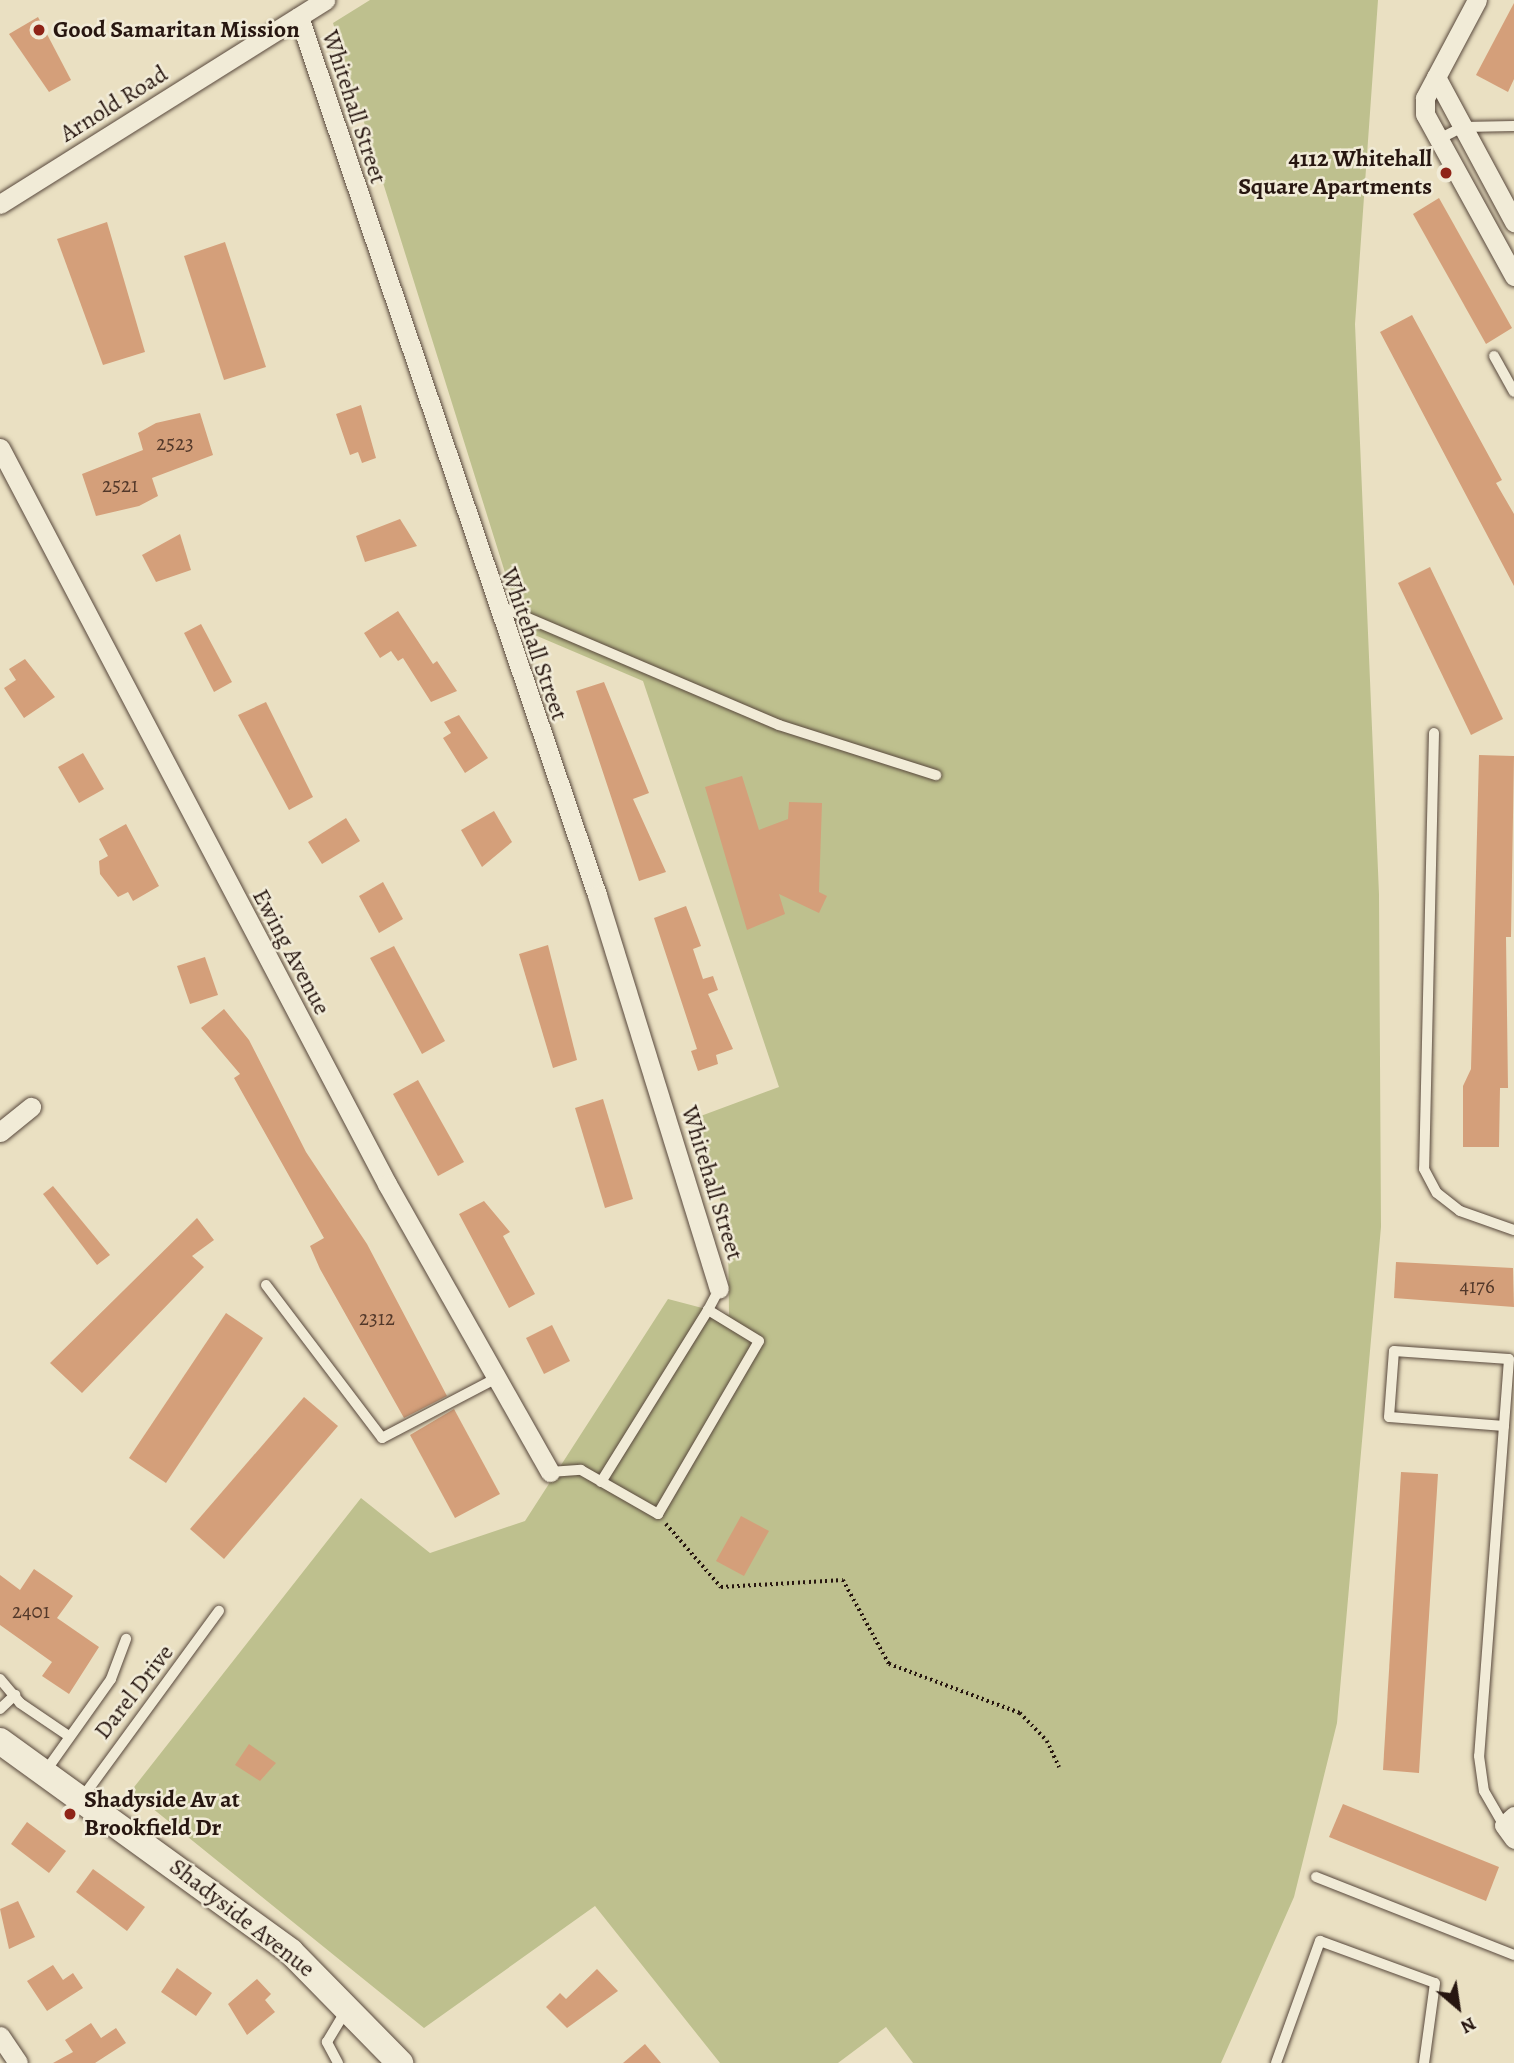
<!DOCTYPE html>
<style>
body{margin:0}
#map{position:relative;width:1514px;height:2063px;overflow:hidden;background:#eae0c2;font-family:Alegreya,serif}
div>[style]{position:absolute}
.green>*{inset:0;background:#bec08e}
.building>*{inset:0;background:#d49f7a}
.path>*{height:3.5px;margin-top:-1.75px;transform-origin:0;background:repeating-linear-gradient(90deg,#271610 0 2px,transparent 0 5.5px)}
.roads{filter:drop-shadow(0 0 2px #58483c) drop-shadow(0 0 2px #58483c)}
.lane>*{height:10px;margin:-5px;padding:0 5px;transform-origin:5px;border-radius:5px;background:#f1ebd7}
.street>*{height:19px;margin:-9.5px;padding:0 9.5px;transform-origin:9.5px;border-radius:9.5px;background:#f1ebd7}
.secondary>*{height:26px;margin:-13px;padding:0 13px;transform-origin:13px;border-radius:13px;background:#f1ebd7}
.dots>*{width:19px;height:19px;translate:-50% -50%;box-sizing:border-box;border:4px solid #f1ebd7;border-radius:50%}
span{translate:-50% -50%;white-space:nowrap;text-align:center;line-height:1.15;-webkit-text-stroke:5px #f1ebd7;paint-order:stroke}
.number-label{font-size:21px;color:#52382a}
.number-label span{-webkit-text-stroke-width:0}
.poi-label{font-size:24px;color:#271610;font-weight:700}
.left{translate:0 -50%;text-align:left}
.right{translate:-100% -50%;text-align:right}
.street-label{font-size:24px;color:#271610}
.north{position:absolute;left:1423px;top:1972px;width:70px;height:70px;-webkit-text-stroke:5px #f1ebd7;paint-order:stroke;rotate:151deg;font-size:19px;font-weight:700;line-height:28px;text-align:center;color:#271610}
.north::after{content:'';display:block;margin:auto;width:24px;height:32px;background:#271610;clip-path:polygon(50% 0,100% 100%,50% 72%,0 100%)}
</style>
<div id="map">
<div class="green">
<div style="clip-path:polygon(370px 0,1378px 0,1355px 324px,1379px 894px,1381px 1227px,1337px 1723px,1294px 1897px,1221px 2063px,913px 2063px,886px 2027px,838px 2063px,720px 2063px,595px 1906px,424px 2028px,131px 1791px,361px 1498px,430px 1553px,525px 1521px,668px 1299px,729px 1315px,728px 1230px,698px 1117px,779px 1087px,643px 681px,523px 630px,333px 23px)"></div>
</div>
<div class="building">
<div style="clip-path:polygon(1514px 3px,1514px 79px,1508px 92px,1476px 75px)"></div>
<div style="clip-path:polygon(38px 17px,71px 80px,49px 92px,9px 34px)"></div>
<div style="clip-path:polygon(1439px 198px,1512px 328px,1486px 344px,1413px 214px)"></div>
<div style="clip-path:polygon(107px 222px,145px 352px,103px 365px,57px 239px)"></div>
<div style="clip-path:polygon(225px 242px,266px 367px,224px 380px,184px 256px)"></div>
<div style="clip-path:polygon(1412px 315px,1502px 480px,1496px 483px,1514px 514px,1514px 586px,1380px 332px)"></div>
<div style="clip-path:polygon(361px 405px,376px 458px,362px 463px,358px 452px,350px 455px,336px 414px)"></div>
<div style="clip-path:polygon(200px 413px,213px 455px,152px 478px,158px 496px,139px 506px,96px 516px,82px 474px,143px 450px,138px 433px,156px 423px)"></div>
<div style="clip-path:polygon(400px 519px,417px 546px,365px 562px,356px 536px)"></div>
<div style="clip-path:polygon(180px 534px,191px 570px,156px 582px,142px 555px)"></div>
<div style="clip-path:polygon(1430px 567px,1503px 719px,1471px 735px,1398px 583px)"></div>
<div style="clip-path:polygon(398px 611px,433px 664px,437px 661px,457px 691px,431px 702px,403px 658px,398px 661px,391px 651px,380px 658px,364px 633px)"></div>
<div style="clip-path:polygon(201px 624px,232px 682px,214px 692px,184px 633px)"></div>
<div style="clip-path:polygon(25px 659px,55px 697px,24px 718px,4px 688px,16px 680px,9px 669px)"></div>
<div style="clip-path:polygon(604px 682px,649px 793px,633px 799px,666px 872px,639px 881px,576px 691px)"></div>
<div style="clip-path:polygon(266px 702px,313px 797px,289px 810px,238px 715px)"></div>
<div style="clip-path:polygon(459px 715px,488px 758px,465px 773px,443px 738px,451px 733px,444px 722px)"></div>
<div style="clip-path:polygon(83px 753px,104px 789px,79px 803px,58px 767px)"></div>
<div style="clip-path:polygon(1479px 755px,1514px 756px,1511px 937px,1506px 937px,1508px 1088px,1500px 1088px,1499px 1147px,1463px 1147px,1463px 1086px,1471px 1069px)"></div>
<div style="clip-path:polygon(742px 776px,759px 830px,788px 819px,789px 802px,822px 803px,819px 892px,827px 896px,819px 913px,779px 894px,785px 914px,747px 930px,705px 787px)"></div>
<div style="clip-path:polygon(494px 811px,512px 842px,482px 867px,461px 830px)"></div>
<div style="clip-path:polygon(346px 818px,360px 841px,322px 864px,308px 842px)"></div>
<div style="clip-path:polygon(126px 824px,159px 886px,133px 901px,128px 892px,118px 897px,100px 874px,99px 861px,108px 856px,99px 839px)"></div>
<div style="clip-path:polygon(383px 882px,403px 919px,379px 933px,359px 896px)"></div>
<div style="clip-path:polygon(686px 906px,701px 946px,693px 949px,703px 979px,713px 976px,718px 990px,708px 994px,733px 1049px,716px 1055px,718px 1064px,698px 1071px,691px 1051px,697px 1049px,654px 918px)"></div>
<div style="clip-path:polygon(548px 945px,577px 1060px,553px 1068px,519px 954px)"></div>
<div style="clip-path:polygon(394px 946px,445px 1041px,422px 1054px,370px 958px)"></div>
<div style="clip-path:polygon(205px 957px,218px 995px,190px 1004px,177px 966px)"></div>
<div style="clip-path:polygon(224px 1009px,249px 1040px,306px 1152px,367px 1244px,447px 1396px,404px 1418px,320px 1269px,310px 1246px,324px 1238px,234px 1078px,240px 1074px,201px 1028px)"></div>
<div style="clip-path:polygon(418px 1080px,464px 1162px,438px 1176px,393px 1094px)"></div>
<div style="clip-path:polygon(603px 1099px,633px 1199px,605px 1208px,575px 1108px)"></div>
<div style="clip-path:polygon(53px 1186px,110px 1255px,97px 1265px,43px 1194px)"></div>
<div style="clip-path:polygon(484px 1201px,510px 1232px,503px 1236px,535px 1294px,509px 1308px,459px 1214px)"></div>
<div style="clip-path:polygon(197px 1218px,214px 1240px,192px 1256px,204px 1267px,82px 1393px,50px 1363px)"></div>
<div style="clip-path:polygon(1396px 1262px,1513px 1268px,1514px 1307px,1394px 1298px)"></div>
<div style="clip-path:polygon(226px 1313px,263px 1338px,166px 1483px,129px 1458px)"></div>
<div style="clip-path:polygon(552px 1325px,570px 1361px,544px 1374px,526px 1338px)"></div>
<div style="clip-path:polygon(304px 1397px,338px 1426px,224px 1559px,190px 1529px)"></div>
<div style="clip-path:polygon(454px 1409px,500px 1494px,455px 1518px,410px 1435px)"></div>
<div style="clip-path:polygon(1401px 1472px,1438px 1474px,1419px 1773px,1383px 1770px)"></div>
<div style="clip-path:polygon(741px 1516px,769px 1531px,744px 1576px,716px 1561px)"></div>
<div style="clip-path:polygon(34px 1569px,73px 1596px,57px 1618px,99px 1647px,69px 1694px,42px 1676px,52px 1662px,0 1625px,0 1575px,20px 1590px)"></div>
<div style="clip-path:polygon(249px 1744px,276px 1763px,260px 1781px,235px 1765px)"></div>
<div style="clip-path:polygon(1343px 1804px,1499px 1867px,1486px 1901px,1329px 1837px)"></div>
<div style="clip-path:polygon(27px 1822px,66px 1851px,49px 1873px,11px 1844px)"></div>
<div style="clip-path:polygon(93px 1869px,145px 1907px,127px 1931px,76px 1892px)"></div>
<div style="clip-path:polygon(18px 1901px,35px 1937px,9px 1949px,0 1909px)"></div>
<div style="clip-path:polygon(53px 1965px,63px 1980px,73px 1973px,83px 1988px,47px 2011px,27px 1981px)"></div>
<div style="clip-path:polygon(177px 1968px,212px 1993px,196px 2016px,161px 1992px)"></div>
<div style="clip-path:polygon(597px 1969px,618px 1991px,567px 2028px,546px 2007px,560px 1993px,566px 1999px)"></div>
<div style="clip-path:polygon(257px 1979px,271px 1994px,265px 2000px,275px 2012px,247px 2035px,228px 2004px)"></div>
<div style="clip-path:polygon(91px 2023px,101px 2038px,116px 2028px,126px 2043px,95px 2063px,53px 2063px,73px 2052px,65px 2040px)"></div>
<div style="clip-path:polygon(645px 2044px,661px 2063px,623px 2063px)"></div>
</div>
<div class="path">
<div style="left:666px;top:1524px;width:84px;rotate:48.9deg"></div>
<div style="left:721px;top:1587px;width:122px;rotate:-3.3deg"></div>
<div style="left:843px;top:1580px;width:96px;rotate:61.3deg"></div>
<div style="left:889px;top:1664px;width:140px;rotate:20.5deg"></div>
<div style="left:1020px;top:1713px;width:39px;rotate:46deg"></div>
<div style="left:1047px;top:1741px;width:29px;rotate:65deg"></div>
</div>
<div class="roads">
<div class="lane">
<div style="left:1439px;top:139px;width:27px;rotate:-27deg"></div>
<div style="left:1463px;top:127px;width:51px;rotate:-1.1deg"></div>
<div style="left:1494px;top:356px;width:41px;rotate:60.9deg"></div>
<div style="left:500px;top:606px;width:303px;rotate:23.1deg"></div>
<div style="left:779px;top:725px;width:165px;rotate:17.7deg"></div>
<div style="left:1434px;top:733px;width:436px;rotate:91.3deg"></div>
<div style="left:1424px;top:1169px;width:27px;rotate:62deg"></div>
<div style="left:1437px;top:1193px;width:29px;rotate:38deg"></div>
<div style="left:1460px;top:1211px;width:57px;rotate:19.4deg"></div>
<div style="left:266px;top:1285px;width:192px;rotate:52.8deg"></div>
<div style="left:382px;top:1438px;width:130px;rotate:-27.6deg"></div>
<div style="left:1504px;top:1426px;width:115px;rotate:-175.5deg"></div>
<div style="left:1389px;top:1417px;width:66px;rotate:-85.7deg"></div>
<div style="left:1394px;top:1351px;width:115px;rotate:4deg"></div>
<div style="left:1509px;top:1359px;width:398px;rotate:94.3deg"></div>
<div style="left:1479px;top:1756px;width:35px;rotate:82deg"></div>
<div style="left:1484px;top:1791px;width:39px;rotate:60deg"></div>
<div style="left:550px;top:1472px;width:31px;rotate:-4deg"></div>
<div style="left:581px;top:1470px;width:89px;rotate:29.7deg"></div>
<div style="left:658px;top:1514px;width:200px;rotate:-59.7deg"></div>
<div style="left:759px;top:1341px;width:60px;rotate:-148.7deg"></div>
<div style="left:708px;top:1310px;width:24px;rotate:-62deg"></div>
<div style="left:601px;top:1482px;width:203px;rotate:-58.1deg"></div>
<div style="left:0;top:1679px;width:31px;rotate:50deg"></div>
<div style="left:20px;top:1703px;width:60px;rotate:34.2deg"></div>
<div style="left:0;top:1709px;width:21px;rotate:-43deg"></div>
<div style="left:45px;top:1772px;width:114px;rotate:-54.6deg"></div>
<div style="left:111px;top:1679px;width:43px;rotate:-69.4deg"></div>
<div style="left:82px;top:1798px;width:232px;rotate:-53.8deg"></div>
<div style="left:1316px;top:1877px;width:213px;rotate:21.5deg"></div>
<div style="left:338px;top:2063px;width:24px;rotate:-118deg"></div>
<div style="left:327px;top:2042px;width:39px;rotate:-59deg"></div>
<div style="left:1276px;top:2063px;width:130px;rotate:-70.2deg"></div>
<div style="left:1320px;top:1941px;width:122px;rotate:20.1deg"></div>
<div style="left:1435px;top:1983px;width:81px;rotate:97.8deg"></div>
</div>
<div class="street">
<div style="left:1477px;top:0;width:111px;rotate:118deg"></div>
<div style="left:1425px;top:98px;width:16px;rotate:90deg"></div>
<div style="left:1425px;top:114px;width:185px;rotate:61.2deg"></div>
<div style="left:299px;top:17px;width:927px;rotate:71.25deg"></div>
<div style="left:597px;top:895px;width:412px;rotate:72.8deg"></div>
<div style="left:1436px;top:77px;width:165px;rotate:61.7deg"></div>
<div style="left:0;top:204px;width:384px;rotate:-32.1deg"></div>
<div style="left:0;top:448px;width:832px;rotate:62.26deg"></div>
<div style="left:387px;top:1184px;width:331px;rotate:60.5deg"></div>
<div style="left:0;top:1132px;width:40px;rotate:-39deg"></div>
<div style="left:1514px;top:1816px;width:13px;rotate:138deg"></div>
<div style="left:1504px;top:1825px;width:17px;rotate:54deg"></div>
<div style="left:0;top:2036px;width:32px;rotate:56deg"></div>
</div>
<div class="secondary">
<div style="left:0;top:1741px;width:359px;rotate:35.9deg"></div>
<div style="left:291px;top:1952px;width:156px;rotate:45.5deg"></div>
</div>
</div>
<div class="dots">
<div style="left:39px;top:30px;background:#8f2418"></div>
<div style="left:1446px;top:173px;background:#8f2418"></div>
<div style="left:70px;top:1814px;background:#8f2418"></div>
</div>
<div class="number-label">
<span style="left:175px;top:443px">2523</span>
<span style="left:120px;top:485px">2521</span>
<span style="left:1477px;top:1286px">4176</span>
<span style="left:377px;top:1318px">2312</span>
<span style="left:31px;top:1611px">2401</span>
</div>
<div class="poi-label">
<span class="left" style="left:53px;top:30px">Good Samaritan Mission</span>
<span class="right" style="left:1432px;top:173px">4112 Whitehall<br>Square Apartments</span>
<span class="left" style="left:84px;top:1814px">Shadyside Av at<br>Brookfield Dr</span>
</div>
<div class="street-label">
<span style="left:114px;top:104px;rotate:-32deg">Arnold Road</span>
<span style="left:354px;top:107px;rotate:72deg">Whitehall Street</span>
<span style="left:534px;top:644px;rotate:71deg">Whitehall Street</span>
<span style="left:291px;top:952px;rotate:62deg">Ewing Avenue</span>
<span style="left:712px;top:1183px;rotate:73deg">Whitehall Street</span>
<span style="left:134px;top:1692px;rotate:-52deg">Darel Drive</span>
<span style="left:242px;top:1918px;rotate:38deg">Shadyside Avenue</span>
</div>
<div class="north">N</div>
</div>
